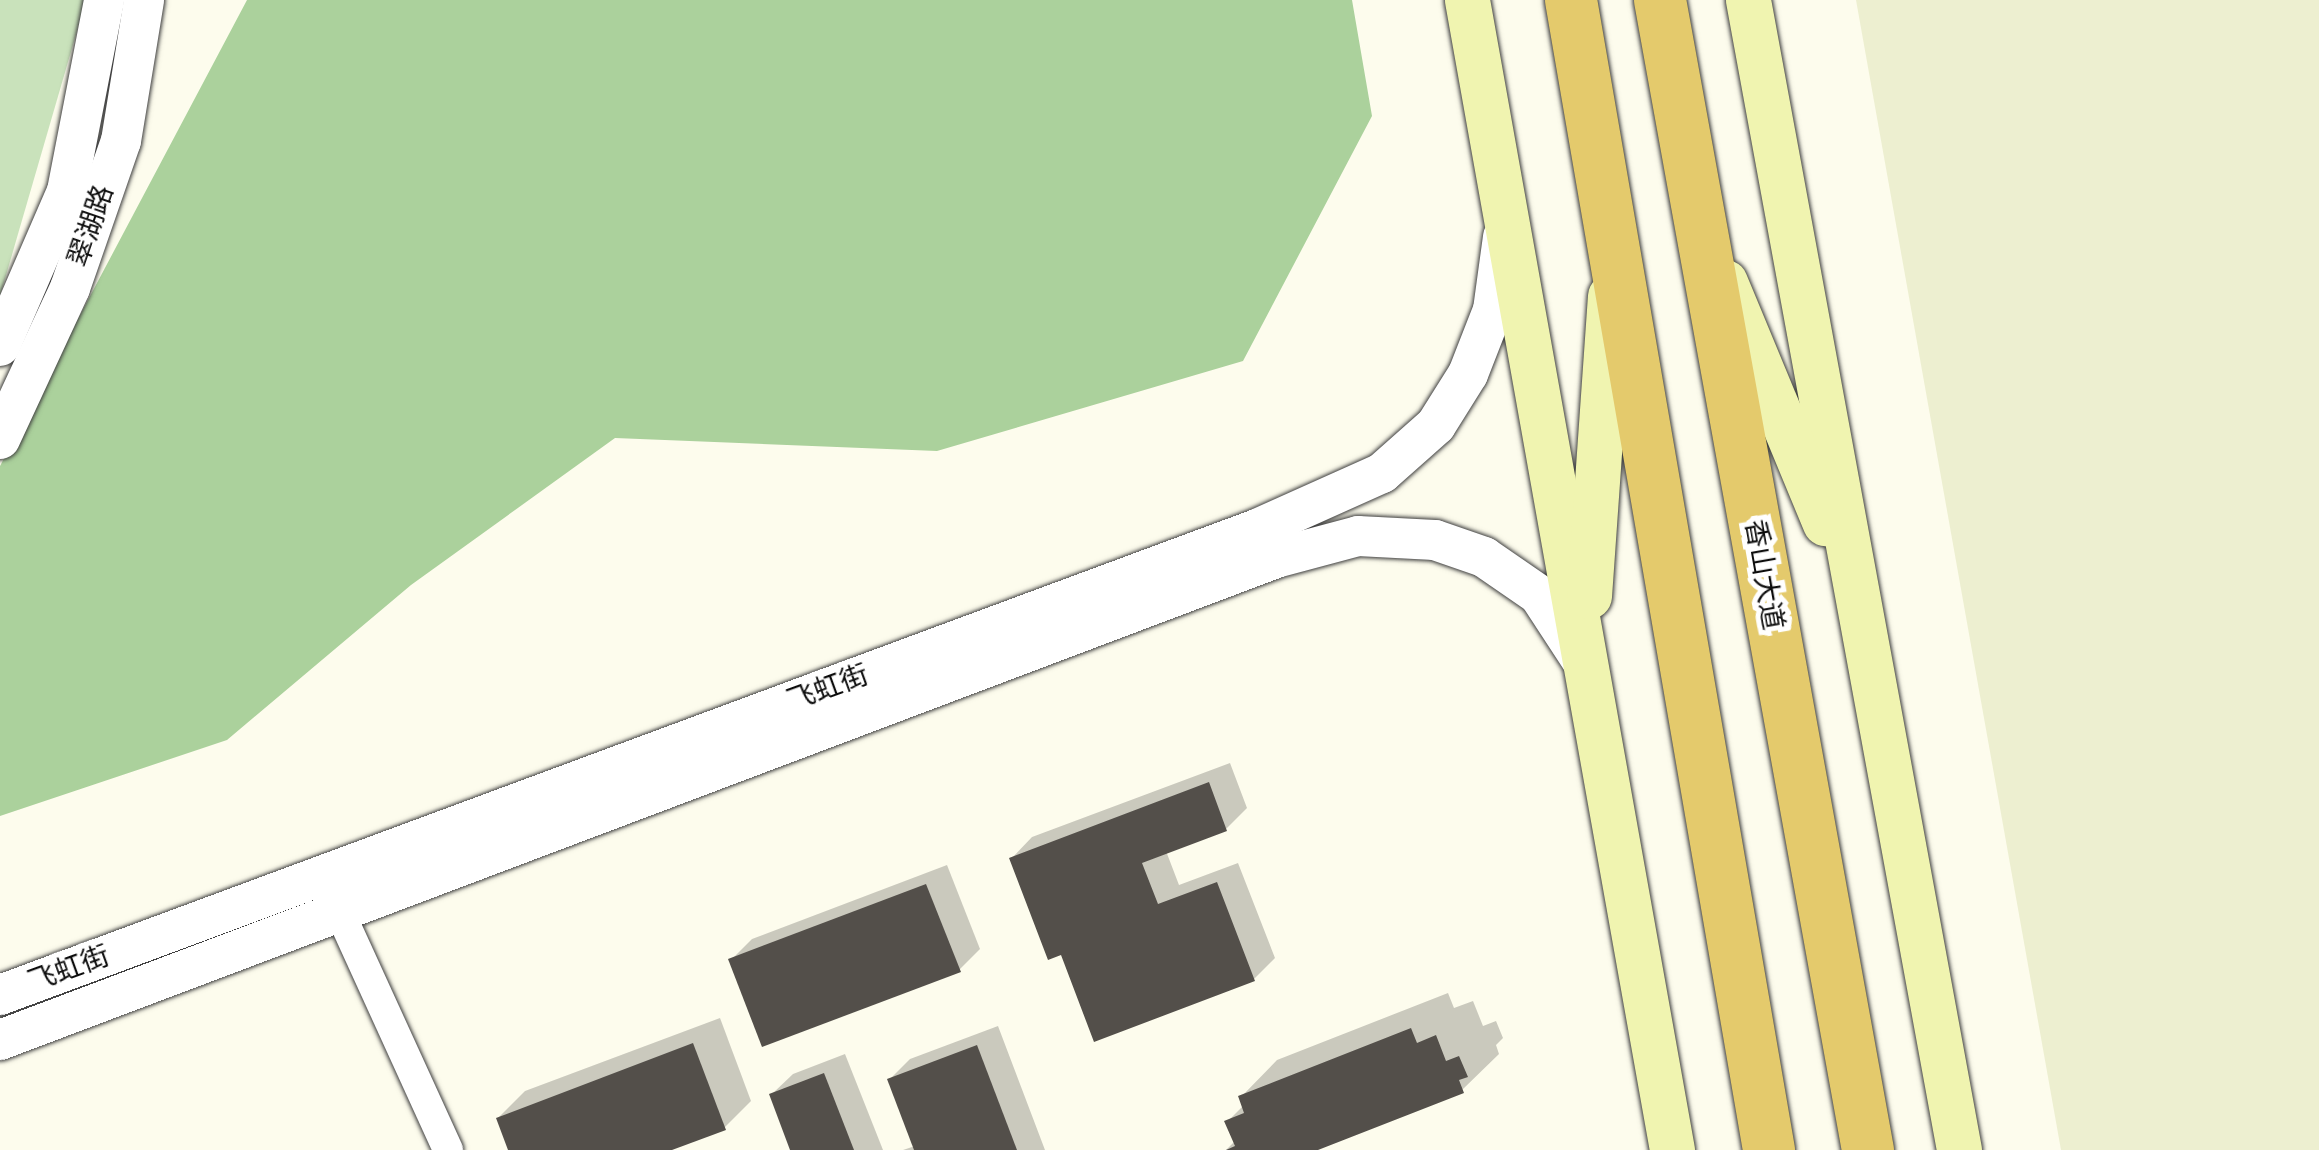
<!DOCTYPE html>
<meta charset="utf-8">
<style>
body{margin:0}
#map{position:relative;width:2319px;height:1150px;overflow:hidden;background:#fdfced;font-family:"Times New Roman","Noto Sans SC",serif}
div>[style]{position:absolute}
.farmland>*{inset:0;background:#edefd0}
.green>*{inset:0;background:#c9e2bb}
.forest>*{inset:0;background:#abd19c}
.shadow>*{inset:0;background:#0003}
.building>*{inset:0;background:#534f4a}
.roads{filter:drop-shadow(0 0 2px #3f3f3f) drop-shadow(0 0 2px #3f3f3f)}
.minor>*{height:30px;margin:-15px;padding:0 15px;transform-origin:15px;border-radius:15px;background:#fff}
.tertiary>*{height:40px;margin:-20px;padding:0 20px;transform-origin:20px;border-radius:20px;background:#fff}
.secondary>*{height:45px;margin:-22.5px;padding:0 22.5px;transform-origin:22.5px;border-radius:22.5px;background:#f0f4b0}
.trunk>*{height:52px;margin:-26px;padding:0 26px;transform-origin:26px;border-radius:26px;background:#e4ca6c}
span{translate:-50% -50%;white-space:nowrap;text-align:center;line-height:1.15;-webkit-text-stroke:10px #fff;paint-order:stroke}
.street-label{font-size:28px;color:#0c0c0c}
</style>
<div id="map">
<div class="farmland">
<div style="clip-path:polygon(1856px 0,2319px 0,2319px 1150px,2061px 1150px)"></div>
</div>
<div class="green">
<div style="clip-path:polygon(0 0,86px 0,0 296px)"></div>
</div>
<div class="forest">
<div style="clip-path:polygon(247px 0,1352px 0,1372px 116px,1243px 361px,937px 451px,615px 438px,411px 585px,227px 740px,0 816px,0 466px)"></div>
</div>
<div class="shadow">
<div style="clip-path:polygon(1230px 763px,1247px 808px,1226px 829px,1166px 851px,1179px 885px,1238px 863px,1275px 958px,1254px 979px,1063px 952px,1012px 858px,1032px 837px)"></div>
<div style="clip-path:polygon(947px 865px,980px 949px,959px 970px,731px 960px,752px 939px)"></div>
<div style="clip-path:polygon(1448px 993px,1454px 1008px,1473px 1001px,1483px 1026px,1496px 1021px,1503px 1038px,1496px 1045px,1499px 1054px,1462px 1090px,1311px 1150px,1226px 1150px,1235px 1141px,1227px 1122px,1244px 1105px,1241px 1097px,1277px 1060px)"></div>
<div style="clip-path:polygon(720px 1018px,751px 1101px,724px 1128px,665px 1150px,511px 1150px,498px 1118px,525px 1091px)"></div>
<div style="clip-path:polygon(998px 1026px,1045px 1150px,903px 1150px,915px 1146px,890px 1079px,910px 1059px)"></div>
<div style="clip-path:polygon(845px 1054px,883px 1150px,793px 1150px,772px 1094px,793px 1074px)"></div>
</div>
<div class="building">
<div style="clip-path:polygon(1209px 782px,1227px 831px,1142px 863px,1158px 904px,1217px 882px,1255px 981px,1094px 1042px,1061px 955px,1048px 960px,1009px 858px)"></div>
<div style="clip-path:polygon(926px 884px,961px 972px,762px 1047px,728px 959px)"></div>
<div style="clip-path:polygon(1411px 1028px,1417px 1043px,1436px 1035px,1446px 1061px,1459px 1056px,1468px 1077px,1459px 1080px,1464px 1093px,1318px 1150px,1226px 1150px,1235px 1146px,1224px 1121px,1244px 1113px,1238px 1096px)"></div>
<div style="clip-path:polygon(693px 1043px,726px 1130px,672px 1150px,508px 1150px,496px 1118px)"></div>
<div style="clip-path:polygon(977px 1045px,1017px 1150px,914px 1150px,887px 1079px)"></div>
<div style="clip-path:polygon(824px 1073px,854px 1150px,790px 1150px,769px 1094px)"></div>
</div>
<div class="roads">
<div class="minor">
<div style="left:331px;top:893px;width:282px;rotate:65.5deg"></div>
</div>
<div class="tertiary">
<div style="left:0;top:346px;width:169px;rotate:-66.6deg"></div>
<div style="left:67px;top:191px;width:195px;rotate:-79deg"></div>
<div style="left:0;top:439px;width:166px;rotate:-65.1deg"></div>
<div style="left:70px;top:288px;width:156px;rotate:-70.9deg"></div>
<div style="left:121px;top:141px;width:143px;rotate:-80.7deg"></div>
<div style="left:0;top:995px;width:1341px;rotate:-20.34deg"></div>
<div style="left:1257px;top:529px;width:137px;rotate:-24.1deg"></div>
<div style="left:1382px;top:473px;width:72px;rotate:-41.6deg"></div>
<div style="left:1436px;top:425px;width:60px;rotate:-57.9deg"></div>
<div style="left:1468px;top:374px;width:69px;rotate:-68.7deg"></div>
<div style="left:1493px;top:310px;width:74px;rotate:-82.2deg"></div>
<div style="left:0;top:1040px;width:1364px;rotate:-20.69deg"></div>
<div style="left:1276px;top:558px;width:85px;rotate:-15deg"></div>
<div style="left:1358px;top:536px;width:77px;rotate:3deg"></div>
<div style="left:1435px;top:540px;width:52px;rotate:19.1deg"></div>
<div style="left:1484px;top:557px;width:67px;rotate:34.6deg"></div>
<div style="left:1539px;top:595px;width:82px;rotate:56.9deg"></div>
</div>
<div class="secondary">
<div style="left:1467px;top:0;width:1168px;rotate:79.89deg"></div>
<div style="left:1748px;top:0;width:1169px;rotate:79.6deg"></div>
<div style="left:1725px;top:282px;width:261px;rotate:67.5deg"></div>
<div style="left:1589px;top:596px;width:301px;rotate:-86deg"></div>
</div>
<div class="trunk">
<div style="left:1571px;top:0;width:1167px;rotate:80.23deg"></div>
<div style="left:1660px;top:0;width:1169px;rotate:79.75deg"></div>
</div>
</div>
<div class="street-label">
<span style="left:91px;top:226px;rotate:-71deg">翠湖路</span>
<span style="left:1764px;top:575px;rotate:80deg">香山大道</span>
<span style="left:828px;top:688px;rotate:-20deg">飞虹街</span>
<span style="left:69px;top:969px;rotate:-20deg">飞虹街</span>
</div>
</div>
